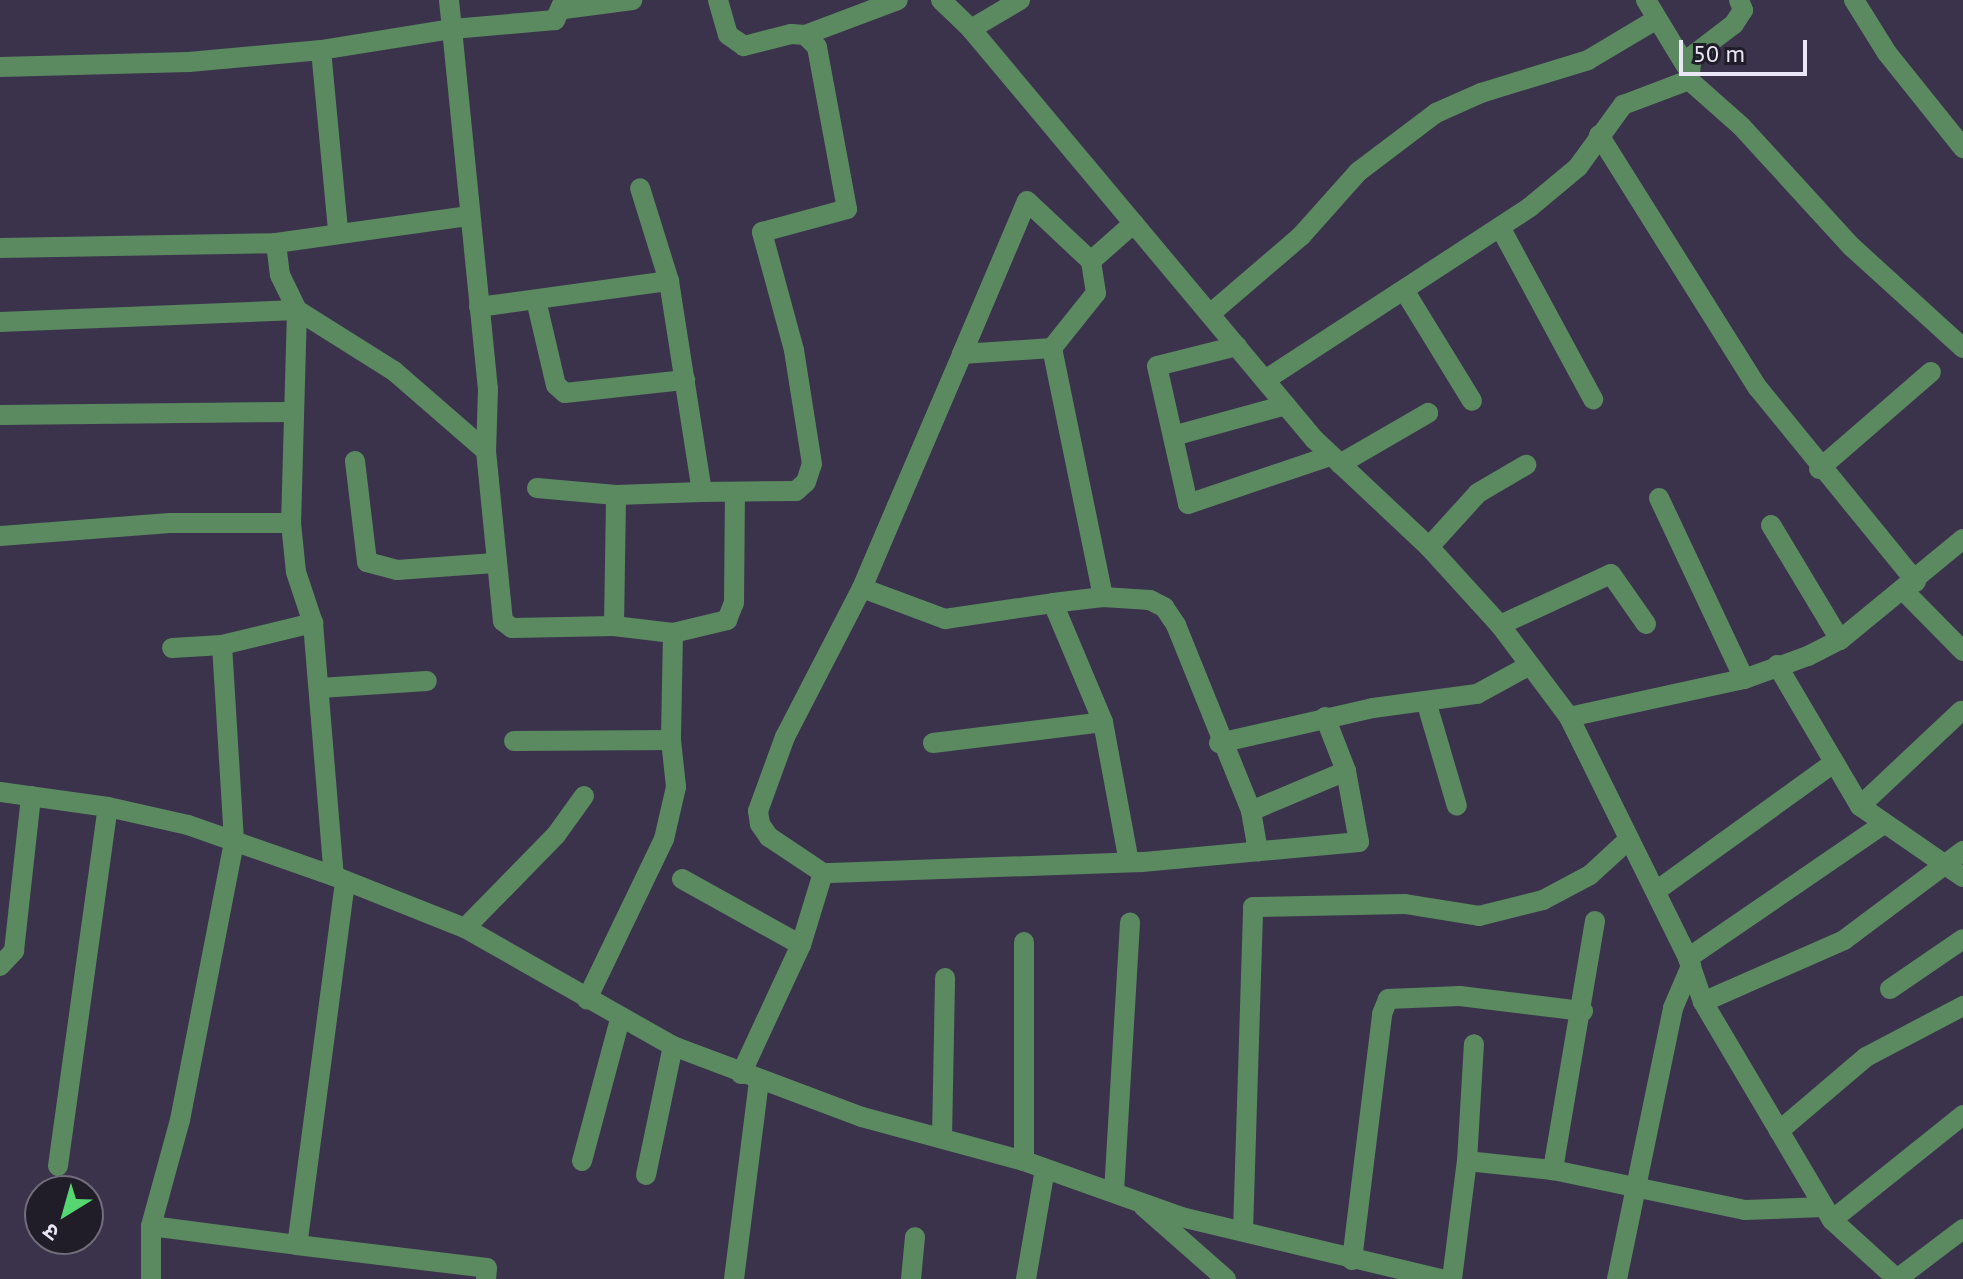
<!DOCTYPE html>
<meta charset="utf-8">
<style>
body{margin:0}
#map{position:relative;width:1963px;height:1279px;overflow:hidden;background:#3b334b;font-family:"PT Sans","Noto Sans Devanagari",sans-serif}
div>[style]{position:absolute}
.minor>*{height:20px;margin:-10px;padding:0 10px;transform-origin:10px;border-radius:10px;background:#5b8a61}
span{translate:-50% -50%;white-space:nowrap;text-align:center;line-height:1.15;-webkit-text-stroke:8px #201d28;paint-order:stroke}
.north{position:absolute;left:24px;top:1175px;width:80px;height:80px;box-sizing:border-box;background:#201d28;border:2px solid #716d7a;border-radius:50%;rotate:217deg;font-size:22px;font-weight:700;line-height:32px;text-align:center;color:#eae6f6}
.north::after{content:'';display:block;margin:auto;width:28px;height:36px;background:#56d671;clip-path:polygon(50% 0,100% 100%,50% 72%,0 100%)}
.scale{position:absolute;left:1679px;top:40px;width:128px;height:36px;box-sizing:border-box;border:4px solid #eae6f6;border-top:0;padding-left:10px;font-size:24px;line-height:28px;white-space:nowrap;color:#eae6f6;-webkit-text-stroke:6px #201d28;paint-order:stroke}
</style>
<div id="map">
<div class="minor">
<div style="left:564px;top:0;width:22px;rotate:114deg"></div>
<div style="left:555px;top:20px;width:103px;rotate:175deg"></div>
<div style="left:452px;top:29px;width:362px;rotate:84.3deg"></div>
<div style="left:488px;top:389px;width:62px;rotate:91.8deg"></div>
<div style="left:486px;top:451px;width:171px;rotate:84.3deg"></div>
<div style="left:503px;top:621px;width:11px;rotate:38deg"></div>
<div style="left:512px;top:628px;width:102px;rotate:-1.1deg"></div>
<div style="left:614px;top:626px;width:59px;rotate:6.8deg"></div>
<div style="left:673px;top:633px;width:107px;rotate:91.1deg"></div>
<div style="left:671px;top:740px;width:47px;rotate:83.9deg"></div>
<div style="left:676px;top:787px;width:53px;rotate:103deg"></div>
<div style="left:664px;top:839px;width:178px;rotate:115.7deg"></div>
<div style="left:941px;top:0;width:42px;rotate:44deg"></div>
<div style="left:971px;top:29px;width:535px;rotate:50.08deg"></div>
<div style="left:1314px;top:439px;width:158px;rotate:43.2deg"></div>
<div style="left:1429px;top:547px;width:105px;rotate:47.7deg"></div>
<div style="left:1500px;top:625px;width:115px;rotate:53.1deg"></div>
<div style="left:1569px;top:717px;width:269px;rotate:63.7deg"></div>
<div style="left:1688px;top:958px;width:46px;rotate:71.2deg"></div>
<div style="left:1703px;top:1002px;width:253px;rotate:59.4deg"></div>
<div style="left:1832px;top:1220px;width:88px;rotate:42.2deg"></div>
<div style="left:1646px;top:0;width:77px;rotate:58.8deg"></div>
<div style="left:1739px;top:0;width:11px;rotate:68deg"></div>
<div style="left:1743px;top:10px;width:17px;rotate:123deg"></div>
<div style="left:1734px;top:24px;width:53px;rotate:142.7deg"></div>
<div style="left:1692px;top:56px;width:24px;rotate:97deg"></div>
<div style="left:1689px;top:80px;width:69px;rotate:41.5deg"></div>
<div style="left:1741px;top:126px;width:164px;rotate:47.5deg"></div>
<div style="left:1852px;top:247px;width:150px;rotate:42.3deg"></div>
<div style="left:1854px;top:0;width:62px;rotate:58.1deg"></div>
<div style="left:1887px;top:53px;width:122px;rotate:51.3deg"></div>
<div style="left:564px;top:9px;width:69px;rotate:-7.5deg"></div>
<div style="left:971px;top:29px;width:57px;rotate:-30.6deg"></div>
<div style="left:805px;top:35px;width:99px;rotate:-20.6deg"></div>
<div style="left:321px;top:50px;width:181px;rotate:84.6deg"></div>
<div style="left:0;top:67px;width:189px;rotate:-1.5deg"></div>
<div style="left:189px;top:62px;width:133px;rotate:-5.2deg"></div>
<div style="left:321px;top:50px;width:133px;rotate:-9.1deg"></div>
<div style="left:452px;top:29px;width:29px;rotate:-96deg"></div>
<div style="left:1599px;top:135px;width:299px;rotate:57.9deg"></div>
<div style="left:1758px;top:388px;width:250px;rotate:50.8deg"></div>
<div style="left:1500px;top:227px;width:196px;rotate:61.6deg"></div>
<div style="left:276px;top:243px;width:32px;rotate:83deg"></div>
<div style="left:280px;top:275px;width:39px;rotate:64deg"></div>
<div style="left:297px;top:310px;width:115px;rotate:32.2deg"></div>
<div style="left:394px;top:371px;width:122px;rotate:41deg"></div>
<div style="left:0;top:248px;width:276px;rotate:-1deg"></div>
<div style="left:276px;top:243px;width:195px;rotate:-8deg"></div>
<div style="left:1404px;top:290px;width:130px;rotate:58.5deg"></div>
<div style="left:536px;top:300px;width:87px;rotate:76.8deg"></div>
<div style="left:556px;top:385px;width:12px;rotate:42deg"></div>
<div style="left:565px;top:393px;width:121px;rotate:-6.2deg"></div>
<div style="left:479px;top:307px;width:192px;rotate:-7.8deg"></div>
<div style="left:1210px;top:314px;width:120px;rotate:-40.6deg"></div>
<div style="left:1301px;top:236px;width:86px;rotate:-48.3deg"></div>
<div style="left:1358px;top:172px;width:98px;rotate:-37.1deg"></div>
<div style="left:1436px;top:113px;width:49px;rotate:-24deg"></div>
<div style="left:1481px;top:93px;width:112px;rotate:-17.1deg"></div>
<div style="left:1588px;top:60px;width:80px;rotate:-30.7deg"></div>
<div style="left:0;top:322px;width:297px;rotate:-2.3deg"></div>
<div style="left:297px;top:310px;width:213px;rotate:91.6deg"></div>
<div style="left:291px;top:523px;width:49px;rotate:84.2deg"></div>
<div style="left:296px;top:572px;width:54px;rotate:71.6deg"></div>
<div style="left:313px;top:623px;width:254px;rotate:85.3deg"></div>
<div style="left:1237px;top:346px;width:82px;rotate:166deg"></div>
<div style="left:1157px;top:366px;width:141px;rotate:77.3deg"></div>
<div style="left:1188px;top:504px;width:150px;rotate:-18.7deg"></div>
<div style="left:1052px;top:348px;width:70px;rotate:-51.3deg"></div>
<div style="left:1096px;top:293px;width:32px;rotate:-99deg"></div>
<div style="left:962px;top:354px;width:90px;rotate:-3.8deg"></div>
<div style="left:1052px;top:348px;width:254px;rotate:78.4deg"></div>
<div style="left:1103px;top:597px;width:47px;rotate:3.7deg"></div>
<div style="left:1150px;top:600px;width:16px;rotate:27deg"></div>
<div style="left:1164px;top:607px;width:22px;rotate:56deg"></div>
<div style="left:1176px;top:625px;width:201px;rotate:68deg"></div>
<div style="left:1251px;top:811px;width:103px;rotate:-22.8deg"></div>
<div style="left:1346px;top:771px;width:72px;rotate:79.6deg"></div>
<div style="left:1359px;top:842px;width:218px;rotate:174.7deg"></div>
<div style="left:1142px;top:862px;width:319px;rotate:178deg"></div>
<div style="left:823px;top:873px;width:65px;rotate:-146.3deg"></div>
<div style="left:769px;top:837px;width:16px;rotate:-125deg"></div>
<div style="left:760px;top:824px;width:13px;rotate:-99deg"></div>
<div style="left:758px;top:811px;width:79px;rotate:-70deg"></div>
<div style="left:785px;top:737px;width:168px;rotate:-62.7deg"></div>
<div style="left:862px;top:588px;width:89px;rotate:-66.9deg"></div>
<div style="left:897px;top:506px;width:165px;rotate:-66.8deg"></div>
<div style="left:962px;top:354px;width:166px;rotate:-67deg"></div>
<div style="left:1027px;top:201px;width:88px;rotate:43.2deg"></div>
<div style="left:1091px;top:261px;width:57px;rotate:-41.5deg"></div>
<div style="left:1265px;top:380px;width:316px;rotate:-33.1deg"></div>
<div style="left:1530px;top:207px;width:62px;rotate:-39.8deg"></div>
<div style="left:1578px;top:167px;width:77px;rotate:-54deg"></div>
<div style="left:1623px;top:105px;width:71px;rotate:-20.7deg"></div>
<div style="left:0;top:415px;width:294px;rotate:-0.6deg"></div>
<div style="left:1173px;top:436px;width:117px;rotate:-15.3deg"></div>
<div style="left:355px;top:461px;width:102px;rotate:83.2deg"></div>
<div style="left:367px;top:562px;width:31px;rotate:15deg"></div>
<div style="left:397px;top:570px;width:98px;rotate:-4.1deg"></div>
<div style="left:1340px;top:464px;width:102px;rotate:-30.1deg"></div>
<div style="left:1819px;top:469px;width:148px;rotate:-40.9deg"></div>
<div style="left:537px;top:488px;width:79px;rotate:5.1deg"></div>
<div style="left:702px;top:492px;width:94px;rotate:-0.6deg"></div>
<div style="left:796px;top:491px;width:13px;rotate:-42deg"></div>
<div style="left:806px;top:482px;width:19px;rotate:-72deg"></div>
<div style="left:812px;top:464px;width:115px;rotate:-99deg"></div>
<div style="left:794px;top:350px;width:122px;rotate:-105.2deg"></div>
<div style="left:762px;top:232px;width:88px;rotate:-15.1deg"></div>
<div style="left:847px;top:209px;width:165px;rotate:-100.5deg"></div>
<div style="left:817px;top:47px;width:17px;rotate:-135deg"></div>
<div style="left:805px;top:35px;width:14px;rotate:-176deg"></div>
<div style="left:791px;top:34px;width:49px;rotate:165.7deg"></div>
<div style="left:744px;top:46px;width:19px;rotate:-145deg"></div>
<div style="left:728px;top:35px;width:36px;rotate:-106deg"></div>
<div style="left:1659px;top:498px;width:200px;rotate:64.8deg"></div>
<div style="left:1771px;top:525px;width:134px;rotate:59deg"></div>
<div style="left:0;top:536px;width:170px;rotate:-4.4deg"></div>
<div style="left:170px;top:523px;width:121px"></div>
<div style="left:1429px;top:547px;width:73px;rotate:-47.8deg"></div>
<div style="left:1478px;top:493px;width:56px;rotate:-30.3deg"></div>
<div style="left:862px;top:588px;width:89px;rotate:20.5deg"></div>
<div style="left:945px;top:619px;width:109px;rotate:-8.4deg"></div>
<div style="left:1903px;top:590px;width:86px;rotate:45.5deg"></div>
<div style="left:1103px;top:597px;width:50px;rotate:173.2deg"></div>
<div style="left:1053px;top:603px;width:129px;rotate:67.2deg"></div>
<div style="left:1103px;top:722px;width:142px;rotate:79.5deg"></div>
<div style="left:1500px;top:625px;width:122px;rotate:-24.7deg"></div>
<div style="left:1611px;top:574px;width:61px;rotate:55deg"></div>
<div style="left:614px;top:626px;width:131px;rotate:-89.1deg"></div>
<div style="left:616px;top:495px;width:86px;rotate:-2deg"></div>
<div style="left:702px;top:492px;width:214px;rotate:-98.9deg"></div>
<div style="left:669px;top:281px;width:97px;rotate:-107.3deg"></div>
<div style="left:673px;top:633px;width:56px;rotate:-13.5deg"></div>
<div style="left:727px;top:620px;width:18px;rotate:-68deg"></div>
<div style="left:734px;top:603px;width:111px;rotate:-89.5deg"></div>
<div style="left:222px;top:645px;width:94px;rotate:-13.6deg"></div>
<div style="left:1777px;top:665px;width:164px;rotate:59.5deg"></div>
<div style="left:1860px;top:806px;width:125px;rotate:34.6deg"></div>
<div style="left:320px;top:688px;width:107px;rotate:-3.7deg"></div>
<div style="left:1426px;top:701px;width:109px;rotate:73.6deg"></div>
<div style="left:1325px;top:717px;width:58px;rotate:68.7deg"></div>
<div style="left:1569px;top:717px;width:179px;rotate:-12.3deg"></div>
<div style="left:1744px;top:679px;width:68px;rotate:-19.8deg"></div>
<div style="left:1808px;top:656px;width:36px;rotate:-27deg"></div>
<div style="left:1840px;top:640px;width:159px;rotate:-39.4deg"></div>
<div style="left:514px;top:741px;width:157px;rotate:-0.4deg"></div>
<div style="left:933px;top:743px;width:171px;rotate:-7deg"></div>
<div style="left:1219px;top:743px;width:158px;rotate:-12.8deg"></div>
<div style="left:1373px;top:708px;width:105px;rotate:-7.7deg"></div>
<div style="left:1477px;top:694px;width:60px;rotate:-28.7deg"></div>
<div style="left:0;top:792px;width:109px;rotate:7.9deg"></div>
<div style="left:108px;top:807px;width:82px;rotate:12.7deg"></div>
<div style="left:188px;top:825px;width:155px;rotate:19.3deg"></div>
<div style="left:334px;top:876px;width:141px;rotate:21.7deg"></div>
<div style="left:465px;top:928px;width:239px;rotate:29.6deg"></div>
<div style="left:673px;top:1046px;width:202px;rotate:20.6deg"></div>
<div style="left:862px;top:1117px;width:168px;rotate:15.2deg"></div>
<div style="left:1024px;top:1161px;width:167px;rotate:19.6deg"></div>
<div style="left:1181px;top:1217px;width:267px;rotate:13.4deg"></div>
<div style="left:1860px;top:806px;width:139px;rotate:-43.2deg"></div>
<div style="left:1251px;top:811px;width:41px;rotate:80.1deg"></div>
<div style="left:682px;top:879px;width:136px;rotate:29deg"></div>
<div style="left:345px;top:882px;width:366px;rotate:97.5deg"></div>
<div style="left:297px;top:1245px;width:191px;rotate:6.9deg"></div>
<div style="left:487px;top:1268px;width:11px;rotate:95deg"></div>
<div style="left:1656px;top:891px;width:217px;rotate:-35.8deg"></div>
<div style="left:1595px;top:921px;width:253px;rotate:99.6deg"></div>
<div style="left:1553px;top:1170px;width:196px;rotate:11.8deg"></div>
<div style="left:1745px;top:1210px;width:79px;rotate:-2.2deg"></div>
<div style="left:465px;top:928px;width:130px;rotate:-45.6deg"></div>
<div style="left:556px;top:835px;width:48px;rotate:-54.3deg"></div>
<div style="left:1024px;top:942px;width:219px;rotate:90deg"></div>
<div style="left:1688px;top:958px;width:237px;rotate:-34.4deg"></div>
<div style="left:0;top:966px;width:21px;rotate:-47deg"></div>
<div style="left:14px;top:951px;width:156px;rotate:-83.7deg"></div>
<div style="left:1890px;top:989px;width:88px;rotate:-34.4deg"></div>
<div style="left:1703px;top:1002px;width:154px;rotate:-23.7deg"></div>
<div style="left:1844px;top:940px;width:149px;rotate:-36.8deg"></div>
<div style="left:741px;top:1074px;width:142px;rotate:-65.1deg"></div>
<div style="left:801px;top:945px;width:75px;rotate:-73deg"></div>
<div style="left:1779px;top:1131px;width:114px;rotate:-40.4deg"></div>
<div style="left:1866px;top:1057px;width:110px;rotate:-27.7deg"></div>
<div style="left:942px;top:1138px;width:160px;rotate:-88.9deg"></div>
<div style="left:582px;top:1161px;width:147px;rotate:-75deg"></div>
<div style="left:1467px;top:1161px;width:86px;rotate:6deg"></div>
<div style="left:58px;top:1166px;width:362px;rotate:-82.1deg"></div>
<div style="left:646px;top:1175px;width:132px;rotate:-78.2deg"></div>
<div style="left:1114px;top:1192px;width:270px;rotate:-86.6deg"></div>
<div style="left:1144px;top:1207px;width:109px;rotate:41.3deg"></div>
<div style="left:1832px;top:1220px;width:168px;rotate:-38.7deg"></div>
<div style="left:151px;top:1226px;width:110px;rotate:-74.7deg"></div>
<div style="left:180px;top:1120px;width:284px;rotate:-79deg"></div>
<div style="left:234px;top:841px;width:196px;rotate:-93.5deg"></div>
<div style="left:222px;top:645px;width:50px;rotate:176.6deg"></div>
<div style="left:1243px;top:1231px;width:324px;rotate:-88.2deg"></div>
<div style="left:1253px;top:907px;width:152px;rotate:-1.1deg"></div>
<div style="left:1405px;top:904px;width:75px;rotate:9.2deg"></div>
<div style="left:1479px;top:916px;width:66px;rotate:-14deg"></div>
<div style="left:1543px;top:900px;width:53px;rotate:-28deg"></div>
<div style="left:1590px;top:875px;width:50px;rotate:-42.6deg"></div>
<div style="left:1352px;top:1260px;width:248px;rotate:-83deg"></div>
<div style="left:1382px;top:1014px;width:16px;rotate:-68deg"></div>
<div style="left:1388px;top:999px;width:72px;rotate:-2.4deg"></div>
<div style="left:1460px;top:996px;width:124px;rotate:7deg"></div>
<div style="left:151px;top:1279px;width:53px;rotate:-90deg"></div>
<div style="left:151px;top:1226px;width:147px;rotate:7.4deg"></div>
<div style="left:734px;top:1279px;width:200px;rotate:-82.8deg"></div>
<div style="left:911px;top:1279px;width:42px;rotate:-84.6deg"></div>
<div style="left:1026px;top:1279px;width:112px;rotate:-80.2deg"></div>
<div style="left:1452px;top:1279px;width:119px;rotate:-82.8deg"></div>
<div style="left:1467px;top:1161px;width:117px;rotate:-86.6deg"></div>
<div style="left:1617px;top:1279px;width:277px;rotate:-78.3deg"></div>
<div style="left:1673px;top:1008px;width:46px;rotate:-66.8deg"></div>
<div style="left:1897px;top:1279px;width:83px;rotate:-37.1deg"></div>
</div>
<div class="north">उ</div>
<div class="scale">50 m</div>
</div>
